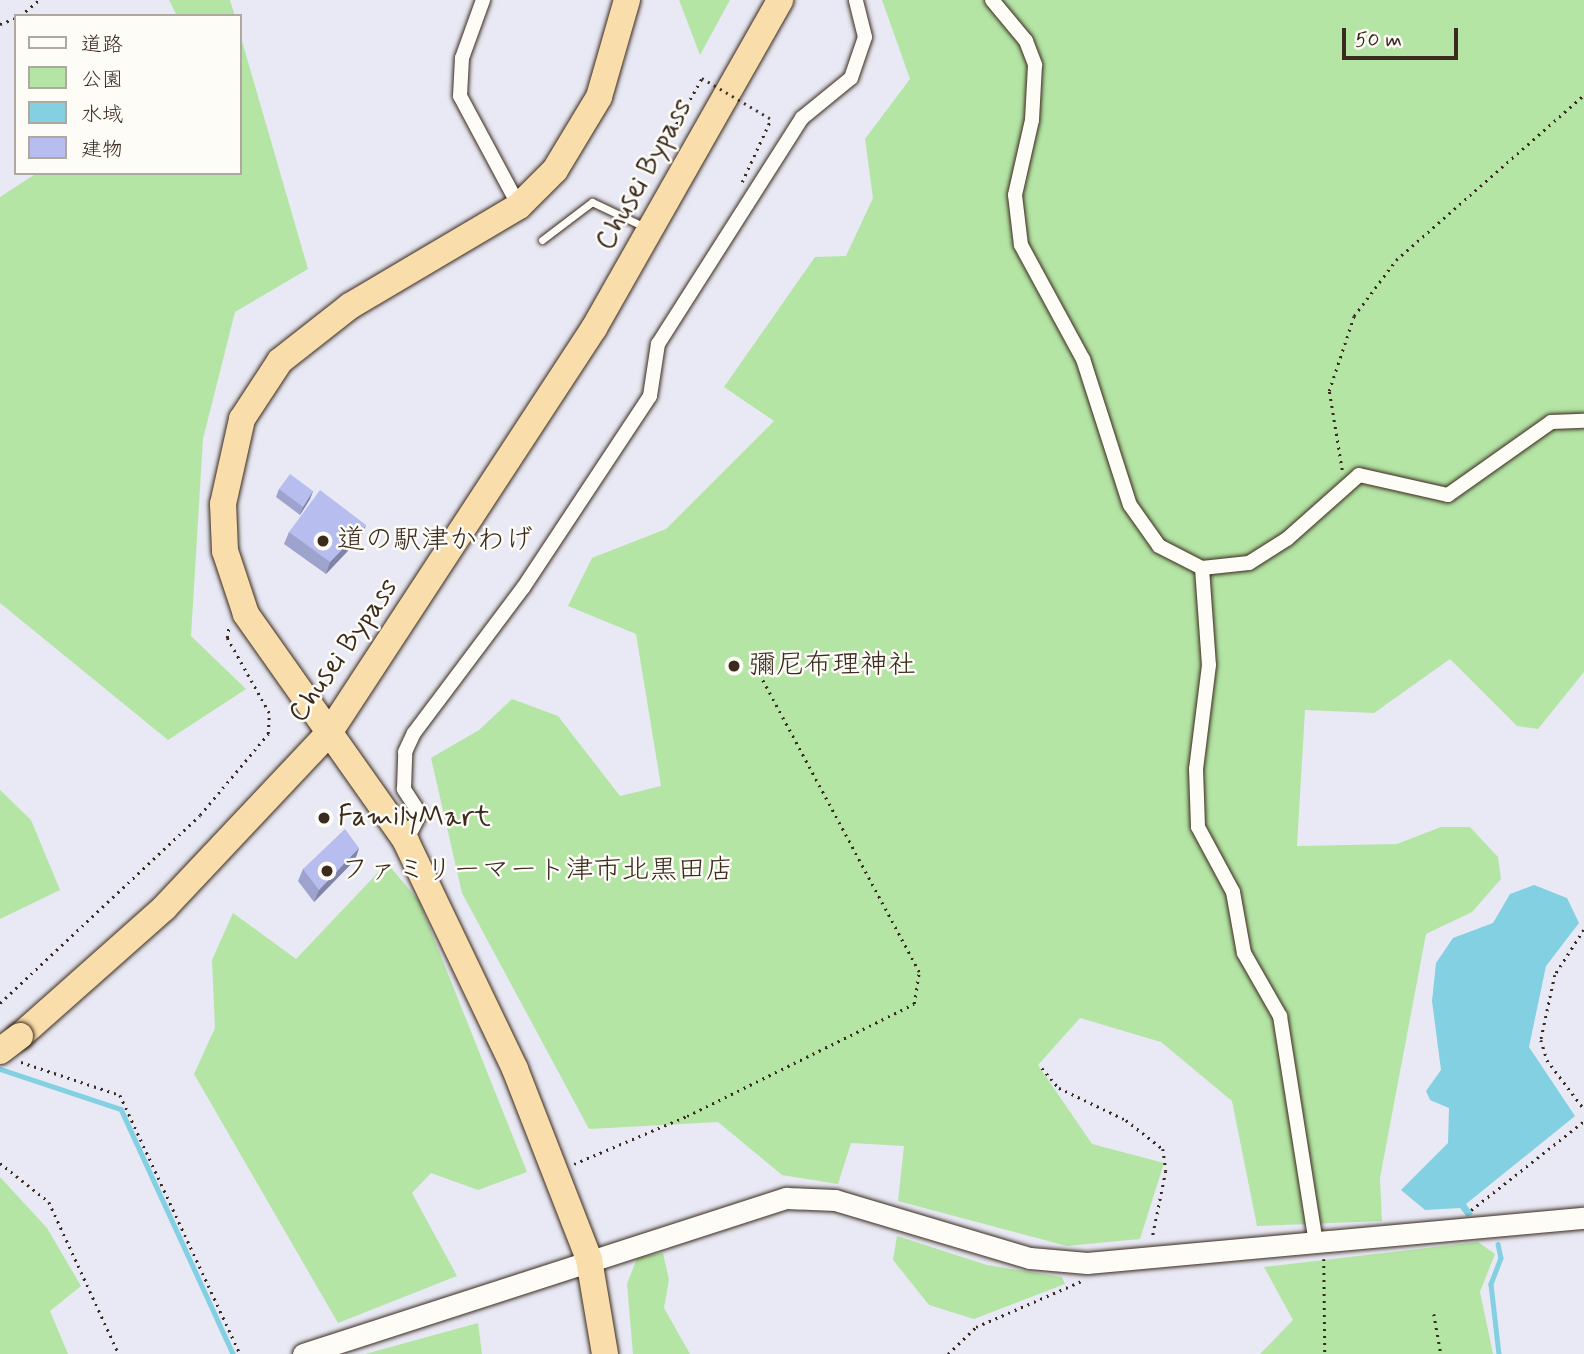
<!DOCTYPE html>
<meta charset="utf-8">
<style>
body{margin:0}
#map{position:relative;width:1584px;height:1354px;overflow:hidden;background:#e8e9f4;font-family:Mynerve,"Klee One",sans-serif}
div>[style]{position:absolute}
.green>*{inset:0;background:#b4e5a5}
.water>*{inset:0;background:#83d0e2}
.stream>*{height:4.5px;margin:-2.25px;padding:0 2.25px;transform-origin:2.25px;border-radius:2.25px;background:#83d0e2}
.path>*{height:2.5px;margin-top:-1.25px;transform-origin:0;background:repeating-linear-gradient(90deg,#3b2a1e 0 2px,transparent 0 7px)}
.roads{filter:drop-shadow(0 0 2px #3b2a1e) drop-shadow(0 0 2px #3b2a1e)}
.lane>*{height:7px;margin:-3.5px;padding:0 3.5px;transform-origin:3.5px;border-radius:3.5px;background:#fdfcf7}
.street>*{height:14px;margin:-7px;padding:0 7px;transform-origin:7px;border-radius:7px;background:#fdfcf7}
.secondary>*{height:21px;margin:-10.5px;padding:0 10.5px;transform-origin:10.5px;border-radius:10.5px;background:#fdfcf7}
.highway>*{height:26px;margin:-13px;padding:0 13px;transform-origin:13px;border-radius:13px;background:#f9deab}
.path-bridge>*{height:2.5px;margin-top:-1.25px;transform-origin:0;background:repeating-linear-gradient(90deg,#3b2a1e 0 2px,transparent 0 7px)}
.bridges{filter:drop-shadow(0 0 2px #3b2a1e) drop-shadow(0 0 2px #3b2a1e)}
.highway-bridge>*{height:26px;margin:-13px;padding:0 13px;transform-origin:13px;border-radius:13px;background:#f9deab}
.wall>*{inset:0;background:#9da3cd}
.shaded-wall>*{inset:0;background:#8084a7}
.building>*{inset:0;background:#b7bdee}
.dots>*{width:19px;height:19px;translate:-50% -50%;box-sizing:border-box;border:4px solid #fdfcf7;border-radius:50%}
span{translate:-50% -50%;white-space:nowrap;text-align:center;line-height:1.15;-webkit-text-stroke:5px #fdfcf7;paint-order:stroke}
.street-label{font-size:28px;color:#3b2a1e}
.poi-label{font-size:28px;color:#3b2a1e}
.left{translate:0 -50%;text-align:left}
.legend{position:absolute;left:14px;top:14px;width:228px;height:161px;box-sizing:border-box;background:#fdfcf7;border:2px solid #afa8a0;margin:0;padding:9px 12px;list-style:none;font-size:21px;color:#3b2a1e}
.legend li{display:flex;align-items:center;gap:14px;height:35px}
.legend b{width:35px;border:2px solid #afa8a0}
.scale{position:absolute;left:1342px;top:28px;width:116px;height:32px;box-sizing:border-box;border:4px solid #3b2a1e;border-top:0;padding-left:9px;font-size:21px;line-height:24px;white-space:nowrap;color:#3b2a1e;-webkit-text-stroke:5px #fdfcf7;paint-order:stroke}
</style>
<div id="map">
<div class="green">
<div style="clip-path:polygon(169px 0,230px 0,235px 16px,177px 16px)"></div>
<div style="clip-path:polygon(679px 0,730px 0,700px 55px)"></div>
<div style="clip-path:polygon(882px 0,1584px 0,1584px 672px,1538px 729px,1517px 726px,1450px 659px,1374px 713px,1305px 710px,1297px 846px,1397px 844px,1441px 827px,1470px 827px,1498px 857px,1501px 879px,1472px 912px,1426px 934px,1380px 1178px,1382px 1221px,1257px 1226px,1232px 1101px,1161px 1042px,1080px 1018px,1038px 1065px,1092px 1144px,1164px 1163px,1140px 1239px,1067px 1246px,898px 1201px,904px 1146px,851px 1143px,838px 1184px,782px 1175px,718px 1122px,589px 1129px,462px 893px,431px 758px,479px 730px,512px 699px,558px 716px,620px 796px,661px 786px,636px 634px,568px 606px,592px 558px,666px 529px,774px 421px,724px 387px,815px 257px,846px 256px,873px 198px,865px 139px,910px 79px)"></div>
<div style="clip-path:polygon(240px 34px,308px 269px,235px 312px,203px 439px,191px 636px,246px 689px,168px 740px,0 603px,0 197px,37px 173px,240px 173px)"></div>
<div style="clip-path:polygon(0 790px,31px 820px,60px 890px,0 919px)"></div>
<div style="clip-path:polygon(387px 863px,419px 901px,527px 1172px,478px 1190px,431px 1173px,412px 1193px,457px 1276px,338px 1323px,194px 1074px,215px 1028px,212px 960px,233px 913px,296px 959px)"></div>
<div style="clip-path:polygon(0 1177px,47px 1228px,81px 1286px,50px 1311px,68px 1354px,0 1354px)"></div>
<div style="clip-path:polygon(897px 1236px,987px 1265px,1062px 1277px,1065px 1284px,974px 1319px,929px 1305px,893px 1260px)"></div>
<div style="clip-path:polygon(1478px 1242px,1495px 1254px,1480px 1292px,1493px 1354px,1260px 1354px,1293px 1320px,1264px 1267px)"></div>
<div style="clip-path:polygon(663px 1253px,669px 1280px,664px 1308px,690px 1354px,633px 1354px,627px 1284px,637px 1258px)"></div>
<div style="clip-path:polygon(478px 1323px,482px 1354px,365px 1354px)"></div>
</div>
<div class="water">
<div style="clip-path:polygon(1534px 885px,1567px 898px,1579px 923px,1546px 966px,1529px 1047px,1575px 1116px,1466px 1204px,1473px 1214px,1467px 1217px,1460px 1208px,1425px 1210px,1401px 1190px,1448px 1143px,1449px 1108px,1430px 1100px,1426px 1091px,1441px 1070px,1432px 1001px,1436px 963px,1453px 938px,1493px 923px,1510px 894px)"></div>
</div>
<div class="stream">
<div style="left:0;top:1069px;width:127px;rotate:18.3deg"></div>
<div style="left:121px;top:1109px;width:269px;rotate:65.4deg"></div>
<div style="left:1498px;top:1244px;width:14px;rotate:78deg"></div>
<div style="left:1501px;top:1258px;width:28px;rotate:111deg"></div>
<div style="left:1491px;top:1284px;width:70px;rotate:83.5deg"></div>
</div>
<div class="path">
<div style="left:20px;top:16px;width:25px;rotate:-40deg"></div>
<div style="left:0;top:24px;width:17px;rotate:-21deg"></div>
<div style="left:673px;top:130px;width:60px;rotate:-60.9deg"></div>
<div style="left:742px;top:182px;width:69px;rotate:-65.3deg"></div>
<div style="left:1342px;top:470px;width:80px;rotate:-99.3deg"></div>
<div style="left:1329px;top:391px;width:79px;rotate:-71.6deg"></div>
<div style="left:1354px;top:316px;width:70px;rotate:-53.1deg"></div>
<div style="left:1396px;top:260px;width:250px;rotate:-41.3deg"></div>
<div style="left:1584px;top:930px;width:54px;rotate:122.8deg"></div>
<div style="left:1555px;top:975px;width:66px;rotate:102.2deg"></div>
<div style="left:1541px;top:1040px;width:21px;rotate:73deg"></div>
<div style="left:1547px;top:1060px;width:61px;rotate:52.9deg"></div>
<div style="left:0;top:1003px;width:274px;rotate:-43.2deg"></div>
<div style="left:200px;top:815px;width:106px;rotate:-50deg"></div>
<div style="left:268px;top:734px;width:21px;rotate:-87deg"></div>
<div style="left:269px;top:713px;width:86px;rotate:-119.2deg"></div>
<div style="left:227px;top:638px;width:12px;rotate:-81deg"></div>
<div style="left:21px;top:1062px;width:104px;rotate:18.4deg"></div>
<div style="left:120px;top:1095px;width:285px;rotate:65.1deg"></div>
<div style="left:1042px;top:1068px;width:26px;rotate:50deg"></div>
<div style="left:1059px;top:1088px;width:74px;rotate:25.5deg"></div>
<div style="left:1126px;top:1120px;width:47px;rotate:38.1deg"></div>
<div style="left:1163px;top:1149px;width:22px;rotate:82deg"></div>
<div style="left:1166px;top:1171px;width:70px;rotate:101.5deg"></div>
<div style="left:0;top:1163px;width:63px;rotate:38.5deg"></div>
<div style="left:49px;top:1202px;width:167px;rotate:65.3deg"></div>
<div style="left:574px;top:1164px;width:123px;rotate:-23deg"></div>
<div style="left:687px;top:1116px;width:253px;rotate:-26.3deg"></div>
<div style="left:914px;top:1004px;width:32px;rotate:-81deg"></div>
<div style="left:919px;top:972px;width:335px;rotate:-118.2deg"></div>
<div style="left:1471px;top:1210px;width:144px;rotate:-38.2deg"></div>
<div style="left:1324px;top:1259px;width:95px;rotate:89.4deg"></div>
<div style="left:1434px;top:1314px;width:41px;rotate:80.1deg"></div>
<div style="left:948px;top:1354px;width:39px;rotate:-44deg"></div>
<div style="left:976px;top:1327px;width:116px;rotate:-23.5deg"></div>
</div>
<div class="roads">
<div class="lane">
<div style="left:542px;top:240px;width:63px;rotate:-37.2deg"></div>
<div style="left:592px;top:202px;width:59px;rotate:25.3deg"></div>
</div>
<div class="street">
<div style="left:483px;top:0;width:62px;rotate:109.9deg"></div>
<div style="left:462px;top:58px;width:38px;rotate:93deg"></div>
<div style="left:460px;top:96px;width:125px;rotate:61.8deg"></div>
<div style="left:992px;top:0;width:53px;rotate:50.3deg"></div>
<div style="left:1026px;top:41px;width:26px;rotate:69deg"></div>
<div style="left:1035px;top:65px;width:55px;rotate:93.1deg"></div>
<div style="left:1032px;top:120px;width:77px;rotate:102.8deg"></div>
<div style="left:1015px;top:195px;width:50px;rotate:83.2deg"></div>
<div style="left:1021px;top:245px;width:130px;rotate:61.5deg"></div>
<div style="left:1083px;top:359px;width:153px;rotate:72.2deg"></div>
<div style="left:1130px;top:505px;width:50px;rotate:54.7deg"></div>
<div style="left:1159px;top:546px;width:48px;rotate:27.1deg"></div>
<div style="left:1202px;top:568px;width:47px;rotate:-6.1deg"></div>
<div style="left:1249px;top:563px;width:45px;rotate:-32.3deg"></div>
<div style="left:1287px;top:539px;width:96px;rotate:-41.6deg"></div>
<div style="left:1359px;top:475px;width:91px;rotate:12.7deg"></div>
<div style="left:1448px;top:495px;width:126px;rotate:-35.3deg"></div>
<div style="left:1551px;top:422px;width:33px;rotate:-2deg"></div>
<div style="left:1202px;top:568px;width:97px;rotate:85.9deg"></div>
<div style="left:1209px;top:665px;width:105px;rotate:97.1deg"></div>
<div style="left:1196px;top:769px;width:58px;rotate:88deg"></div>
<div style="left:1198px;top:827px;width:74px;rotate:61.7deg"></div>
<div style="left:1233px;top:892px;width:62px;rotate:79.8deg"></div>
<div style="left:1244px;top:953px;width:73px;rotate:60.3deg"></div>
<div style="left:1280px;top:1016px;width:230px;rotate:81deg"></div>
<div style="left:406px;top:841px;width:30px;rotate:-63deg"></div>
<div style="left:420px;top:814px;width:30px;rotate:-123deg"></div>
<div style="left:404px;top:789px;width:37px;rotate:-88deg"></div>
<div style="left:405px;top:752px;width:21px;rotate:-65deg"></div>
<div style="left:414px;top:733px;width:181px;rotate:-53.1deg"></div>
<div style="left:523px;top:588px;width:230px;rotate:-56.5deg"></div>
<div style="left:650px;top:396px;width:53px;rotate:-81.3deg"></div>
<div style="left:658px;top:344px;width:268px;rotate:-57.5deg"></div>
<div style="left:802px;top:118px;width:63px;rotate:-39.2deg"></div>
<div style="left:851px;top:78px;width:43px;rotate:-71.1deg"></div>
<div style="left:865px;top:37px;width:38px;rotate:-104deg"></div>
</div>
<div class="secondary">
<div style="left:303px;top:1354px;width:508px;rotate:-17.9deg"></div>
<div style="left:786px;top:1198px;width:49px;rotate:2.3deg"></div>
<div style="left:835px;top:1200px;width:203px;rotate:16.6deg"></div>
<div style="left:1030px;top:1258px;width:57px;rotate:5deg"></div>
<div style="left:1087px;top:1263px;width:499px;rotate:-5.2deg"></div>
</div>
<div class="highway">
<div style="left:20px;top:1036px;width:193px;rotate:-41.6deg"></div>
<div style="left:164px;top:908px;width:241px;rotate:-46.7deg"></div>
<div style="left:329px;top:733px;width:484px;rotate:-56.8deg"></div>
<div style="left:594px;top:328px;width:377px;rotate:-60.4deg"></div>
<div style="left:605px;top:1354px;width:96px;rotate:-99.6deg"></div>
<div style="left:589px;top:1259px;width:204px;rotate:-111.3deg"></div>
<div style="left:515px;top:1069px;width:253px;rotate:-115.6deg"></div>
<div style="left:406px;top:841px;width:278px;rotate:-125.2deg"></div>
<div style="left:246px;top:614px;width:66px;rotate:-108.4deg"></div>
<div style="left:225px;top:551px;width:47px;rotate:-92.4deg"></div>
<div style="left:223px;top:504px;width:87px;rotate:-77.4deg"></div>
<div style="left:242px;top:419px;width:69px;rotate:-56.8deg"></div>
<div style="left:280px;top:361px;width:89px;rotate:-38.2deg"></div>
<div style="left:350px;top:306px;width:196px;rotate:-30.6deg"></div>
<div style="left:519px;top:206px;width:51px;rotate:-45deg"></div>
<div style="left:555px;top:170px;width:85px;rotate:-58.9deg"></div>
<div style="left:599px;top:97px;width:101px;rotate:-73.9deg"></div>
</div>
</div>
<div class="path-bridge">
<div style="left:702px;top:78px;width:80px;rotate:30.7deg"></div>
</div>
<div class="bridges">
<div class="highway-bridge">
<div style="left:0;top:1051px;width:25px;rotate:-37deg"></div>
</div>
</div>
<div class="wall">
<div style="clip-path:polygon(279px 489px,313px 491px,310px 499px,300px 515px,276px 497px)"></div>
<div style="clip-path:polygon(289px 532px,361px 537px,326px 574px,284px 544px)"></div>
<div style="clip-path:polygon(359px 848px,355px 860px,314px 902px,298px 881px,303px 869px)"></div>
</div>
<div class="shaded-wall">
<div style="clip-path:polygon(313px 491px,310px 499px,300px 515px,303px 507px)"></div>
<div style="clip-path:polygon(366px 525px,361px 537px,326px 574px,330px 562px)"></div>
<div style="clip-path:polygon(359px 848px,355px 860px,314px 902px,319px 890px)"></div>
</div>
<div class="building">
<div style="clip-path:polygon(290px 474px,313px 491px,303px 507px,279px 489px)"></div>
<div style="clip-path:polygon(320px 490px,366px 525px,330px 562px,289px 532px)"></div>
<div style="clip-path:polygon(345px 829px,359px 848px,319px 890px,303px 869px)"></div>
</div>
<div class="dots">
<div style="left:323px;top:541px;background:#3b2a1e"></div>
<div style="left:734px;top:666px;background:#3b2a1e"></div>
<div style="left:324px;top:818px;background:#3b2a1e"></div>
<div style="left:327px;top:871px;background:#3b2a1e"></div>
</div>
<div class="street-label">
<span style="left:645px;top:175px;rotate:-61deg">Chusei Bypass</span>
<span style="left:344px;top:651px;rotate:-55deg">Chusei Bypass</span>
</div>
<div class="poi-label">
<span class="left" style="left:337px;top:541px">道の駅津かわげ</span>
<span class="left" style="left:748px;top:666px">彌尼布理神社</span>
<span class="left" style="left:338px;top:818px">FamilyMart</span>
<span class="left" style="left:341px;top:871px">ファミリーマート津市北黒田店</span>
</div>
<ul class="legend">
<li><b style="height:9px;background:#fdfcf7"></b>道路</li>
<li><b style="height:19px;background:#b4e5a5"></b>公園</li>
<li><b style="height:19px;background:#83d0e2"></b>水域</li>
<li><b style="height:19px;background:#b7bdee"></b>建物</li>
</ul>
<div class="scale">50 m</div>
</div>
